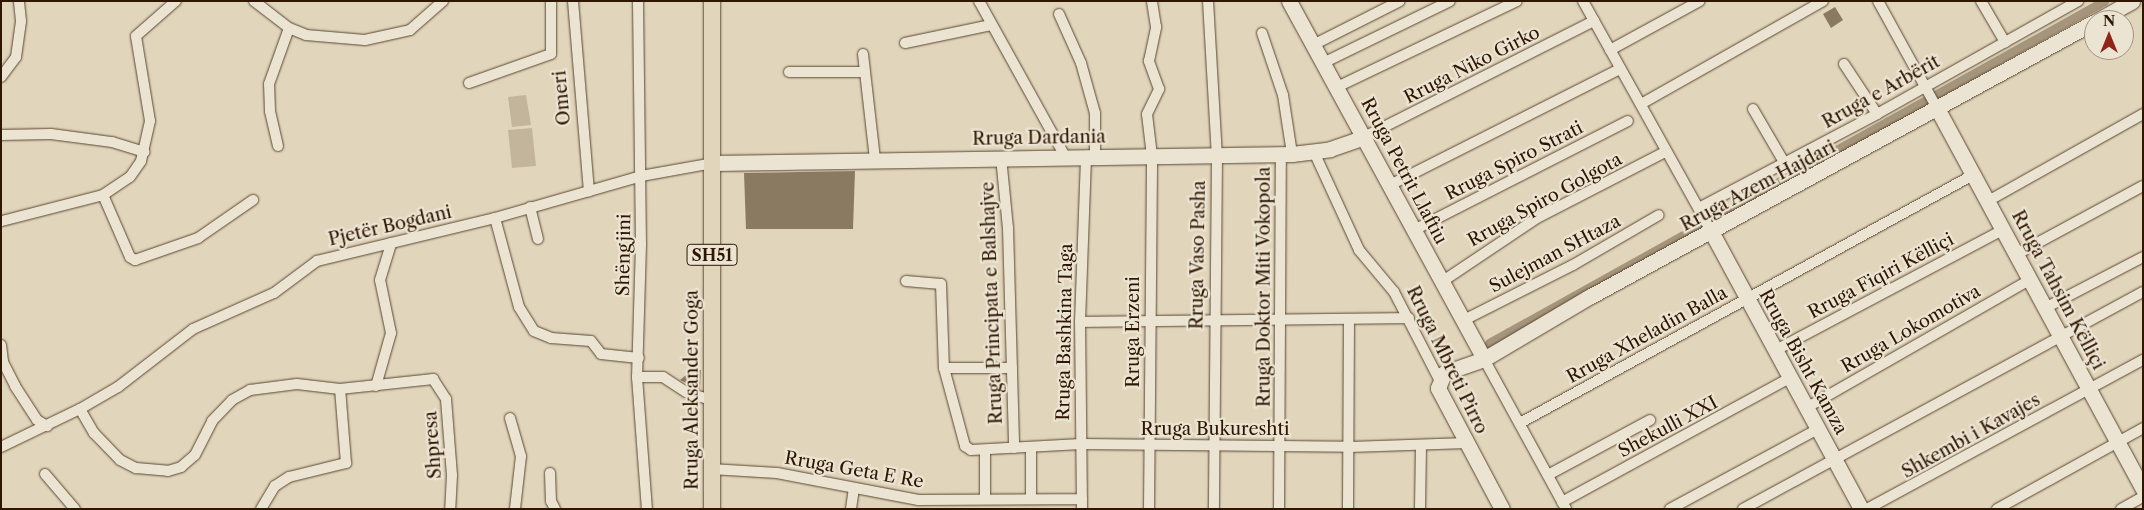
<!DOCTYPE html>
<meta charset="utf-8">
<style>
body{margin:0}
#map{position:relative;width:2144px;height:510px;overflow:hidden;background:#e1d6bc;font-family:"Libre Caslon Text",serif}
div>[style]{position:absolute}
.green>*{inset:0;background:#c3b59c}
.canal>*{height:9px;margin:-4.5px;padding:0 4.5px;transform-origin:4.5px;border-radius:4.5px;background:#a4957c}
.building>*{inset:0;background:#8b7a62}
.roads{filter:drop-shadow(0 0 1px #5b462f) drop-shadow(0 0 1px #5b462f)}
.street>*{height:10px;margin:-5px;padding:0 5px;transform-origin:5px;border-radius:5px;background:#ece4d3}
.secondary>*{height:15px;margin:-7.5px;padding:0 7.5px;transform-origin:7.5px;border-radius:7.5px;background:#ece4d3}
.primary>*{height:16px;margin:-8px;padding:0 8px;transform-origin:8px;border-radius:8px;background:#e1d6bc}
span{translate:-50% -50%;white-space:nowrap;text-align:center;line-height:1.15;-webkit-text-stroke:4.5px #ece4d3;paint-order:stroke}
.shield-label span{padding:1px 4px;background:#ece4d3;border:1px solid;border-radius:4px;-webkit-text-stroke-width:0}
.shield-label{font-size:16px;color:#2e1600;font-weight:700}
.street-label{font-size:18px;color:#2e1600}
.frame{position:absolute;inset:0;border:2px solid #2e1600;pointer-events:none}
.north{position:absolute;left:2084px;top:10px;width:50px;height:50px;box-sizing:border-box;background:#ece4d3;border:1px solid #a0927f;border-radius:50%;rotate:0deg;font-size:14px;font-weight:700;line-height:20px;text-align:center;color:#2e1600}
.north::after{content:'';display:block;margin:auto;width:18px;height:22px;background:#8f2418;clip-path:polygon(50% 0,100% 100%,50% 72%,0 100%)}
</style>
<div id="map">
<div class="green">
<div style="clip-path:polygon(526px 95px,531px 125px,512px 127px,508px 97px)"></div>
<div style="clip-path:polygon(532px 128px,536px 166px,512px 168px,508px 130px)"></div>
</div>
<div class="canal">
<div style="left:1489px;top:343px;width:704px;rotate:-29.08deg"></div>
</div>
<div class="building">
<div style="clip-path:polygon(1835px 7px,1843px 20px,1831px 28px,1823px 14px)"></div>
<div style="clip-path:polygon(855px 171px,853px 229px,746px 229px,744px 173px)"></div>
<div style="clip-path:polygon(694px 370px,701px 370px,700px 389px,680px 380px,686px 375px,693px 381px)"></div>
</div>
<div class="roads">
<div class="street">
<div style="left:254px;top:1px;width:44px;rotate:37.6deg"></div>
<div style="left:289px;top:28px;width:18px;rotate:22deg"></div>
<div style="left:306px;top:35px;width:59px;rotate:4.8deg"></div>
<div style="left:365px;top:40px;width:46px;rotate:-12.5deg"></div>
<div style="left:410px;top:30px;width:44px;rotate:-41.3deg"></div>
<div style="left:573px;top:1px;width:191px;rotate:85.2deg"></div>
<div style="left:638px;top:1px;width:243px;rotate:89.3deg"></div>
<div style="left:641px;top:244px;width:133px;rotate:91.7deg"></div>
<div style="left:637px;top:377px;width:132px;rotate:85.7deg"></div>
<div style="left:979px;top:1px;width:177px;rotate:61deg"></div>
<div style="left:1208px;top:1px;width:154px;rotate:86.7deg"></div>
<div style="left:1217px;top:155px;width:354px;rotate:90.5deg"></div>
<div style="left:1583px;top:1px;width:265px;rotate:60.9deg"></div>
<div style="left:1878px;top:1px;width:124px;rotate:61.2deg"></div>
<div style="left:1981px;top:1px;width:48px;rotate:59.7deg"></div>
<div style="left:1059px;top:14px;width:54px;rotate:65.8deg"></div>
<div style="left:1081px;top:63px;width:52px;rotate:74.4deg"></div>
<div style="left:1095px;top:113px;width:43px;rotate:90deg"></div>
<div style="left:1262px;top:33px;width:65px;rotate:71.3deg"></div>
<div style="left:1283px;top:95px;width:60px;rotate:81.3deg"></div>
<div style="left:905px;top:43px;width:88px;rotate:-11.8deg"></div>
<div style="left:1313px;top:45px;width:97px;rotate:-26.8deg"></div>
<div style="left:1610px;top:50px;width:102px;rotate:-28.6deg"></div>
<div style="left:863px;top:54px;width:106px;rotate:83.5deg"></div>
<div style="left:1323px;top:63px;width:141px;rotate:-26deg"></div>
<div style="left:1844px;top:64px;width:60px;rotate:56.6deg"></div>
<div style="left:789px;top:72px;width:74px"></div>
<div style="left:1px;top:77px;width:25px;rotate:-53deg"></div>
<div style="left:16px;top:57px;width:36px;rotate:-82deg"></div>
<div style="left:21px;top:21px;width:20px;rotate:-96deg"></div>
<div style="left:469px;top:83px;width:87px;rotate:-19.5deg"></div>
<div style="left:551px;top:54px;width:53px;rotate:-90deg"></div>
<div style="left:1337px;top:87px;width:199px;rotate:-25.5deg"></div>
<div style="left:1641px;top:104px;width:209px;rotate:-29.5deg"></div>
<div style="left:1753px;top:109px;width:61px;rotate:59.7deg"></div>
<div style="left:1px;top:135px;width:50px;rotate:-1.1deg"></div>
<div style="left:51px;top:134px;width:62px;rotate:7.5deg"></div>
<div style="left:112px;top:142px;width:34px;rotate:17deg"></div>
<div style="left:1364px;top:137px;width:258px;rotate:-26.8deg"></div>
<div style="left:278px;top:146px;width:36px;rotate:-103deg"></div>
<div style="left:270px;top:111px;width:27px;rotate:-92deg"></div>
<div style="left:269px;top:84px;width:59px;rotate:-70.3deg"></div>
<div style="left:1314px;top:152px;width:108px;rotate:65.3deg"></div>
<div style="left:1359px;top:250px;width:55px;rotate:50.2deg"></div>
<div style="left:1394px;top:292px;width:98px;rotate:62.7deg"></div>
<div style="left:1001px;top:157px;width:71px;rotate:84.4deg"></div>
<div style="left:1008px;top:228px;width:220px;rotate:88.4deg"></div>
<div style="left:1390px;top:185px;width:258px;rotate:-26.8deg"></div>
<div style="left:103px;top:195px;width:68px;rotate:66.5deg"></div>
<div style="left:130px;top:257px;width:6px;rotate:31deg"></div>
<div style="left:135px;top:260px;width:67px;rotate:-19.2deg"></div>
<div style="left:198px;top:238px;width:67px;rotate:-34.6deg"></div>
<div style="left:1988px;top:201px;width:178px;rotate:-29.3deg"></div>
<div style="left:530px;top:207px;width:33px;rotate:76deg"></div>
<div style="left:1699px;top:208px;width:201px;rotate:-27.8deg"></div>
<div style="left:1877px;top:114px;width:231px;rotate:-29.3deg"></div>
<div style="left:495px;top:218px;width:92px;rotate:74.9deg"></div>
<div style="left:519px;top:307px;width:28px;rotate:58deg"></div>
<div style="left:534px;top:331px;width:18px;rotate:22deg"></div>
<div style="left:551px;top:338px;width:40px;rotate:4.3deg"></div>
<div style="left:591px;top:341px;width:16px;rotate:52deg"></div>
<div style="left:601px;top:354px;width:38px;rotate:6deg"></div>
<div style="left:2px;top:221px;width:104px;rotate:-14.4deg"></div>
<div style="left:103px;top:195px;width:32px;rotate:-34deg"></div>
<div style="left:130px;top:177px;width:19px;rotate:-55deg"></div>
<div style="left:141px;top:161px;width:41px;rotate:-77.3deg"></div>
<div style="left:150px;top:121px;width:86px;rotate:-99.4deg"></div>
<div style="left:136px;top:36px;width:53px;rotate:-41.2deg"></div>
<div style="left:1414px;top:230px;width:240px;rotate:-27deg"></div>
<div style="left:2017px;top:254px;width:143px;rotate:-28.4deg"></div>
<div style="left:906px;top:281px;width:35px;rotate:5deg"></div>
<div style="left:941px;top:284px;width:84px;rotate:88deg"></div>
<div style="left:944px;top:368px;width:81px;rotate:74.9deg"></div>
<div style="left:965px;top:446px;width:7px;rotate:34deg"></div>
<div style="left:971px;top:450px;width:110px;rotate:-3.1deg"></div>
<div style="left:1081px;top:444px;width:269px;rotate:0.6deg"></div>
<div style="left:1350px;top:447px;width:117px;rotate:-2deg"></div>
<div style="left:1443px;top:281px;width:113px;rotate:-33.8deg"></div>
<div style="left:1537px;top:218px;width:144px;rotate:-27.3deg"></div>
<div style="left:2047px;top:307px;width:108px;rotate:-27.5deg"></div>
<div style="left:1464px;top:320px;width:122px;rotate:-26.8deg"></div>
<div style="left:1573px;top:265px;width:99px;rotate:-30.2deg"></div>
<div style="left:1080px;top:322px;width:329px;rotate:-0.7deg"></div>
<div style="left:1px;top:345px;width:17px;rotate:83deg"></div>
<div style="left:3px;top:362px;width:27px;rotate:63deg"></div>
<div style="left:15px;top:386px;width:40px;rotate:57.1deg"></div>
<div style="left:37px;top:420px;width:12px;rotate:31deg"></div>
<div style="left:1774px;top:351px;width:260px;rotate:-27.9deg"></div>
<div style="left:1484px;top:359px;width:171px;rotate:61.3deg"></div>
<div style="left:944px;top:368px;width:68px"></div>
<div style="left:637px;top:377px;width:26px"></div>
<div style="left:663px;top:377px;width:27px;rotate:33deg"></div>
<div style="left:686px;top:392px;width:26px;rotate:18deg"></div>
<div style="left:376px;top:386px;width:55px;rotate:-74.2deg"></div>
<div style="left:391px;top:333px;width:54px;rotate:-101.7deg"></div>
<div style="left:380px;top:280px;width:39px;rotate:-73deg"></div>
<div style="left:1806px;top:408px;width:259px;rotate:-29.8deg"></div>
<div style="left:80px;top:409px;width:28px;rotate:60deg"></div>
<div style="left:94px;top:433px;width:37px;rotate:46deg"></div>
<div style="left:120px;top:460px;width:18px;rotate:27deg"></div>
<div style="left:136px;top:468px;width:32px;rotate:5deg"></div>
<div style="left:168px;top:471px;width:14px;rotate:-17deg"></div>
<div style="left:181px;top:467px;width:18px;rotate:-41deg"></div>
<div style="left:195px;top:455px;width:38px;rotate:-63deg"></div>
<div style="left:212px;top:421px;width:29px;rotate:-46deg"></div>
<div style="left:232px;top:400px;width:21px;rotate:-29deg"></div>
<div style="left:250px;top:390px;width:47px;rotate:-7.3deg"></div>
<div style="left:297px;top:384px;width:43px;rotate:6.6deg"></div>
<div style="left:340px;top:389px;width:94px;rotate:-6.1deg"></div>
<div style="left:433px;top:379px;width:24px;rotate:57deg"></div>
<div style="left:446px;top:399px;width:76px;rotate:85.5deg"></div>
<div style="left:452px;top:475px;width:34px;rotate:93deg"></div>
<div style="left:510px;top:418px;width:40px;rotate:74deg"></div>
<div style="left:521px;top:456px;width:53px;rotate:96.5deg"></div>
<div style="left:1520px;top:423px;width:516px;rotate:-28.7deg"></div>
<div style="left:1px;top:447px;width:88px;rotate:-25.7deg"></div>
<div style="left:80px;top:409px;width:44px;rotate:-30.1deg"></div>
<div style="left:118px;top:387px;width:95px;rotate:-37.7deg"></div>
<div style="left:193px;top:329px;width:89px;rotate:-24deg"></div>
<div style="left:274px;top:293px;width:54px;rotate:-36.7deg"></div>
<div style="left:317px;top:261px;width:183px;rotate:-13.6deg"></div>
<div style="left:495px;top:218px;width:152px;rotate:-16deg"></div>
<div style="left:641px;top:176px;width:73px;rotate:-10.2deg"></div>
<div style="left:1031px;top:447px;width:52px;rotate:90deg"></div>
<div style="left:711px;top:469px;width:66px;rotate:3.5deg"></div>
<div style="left:777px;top:473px;width:144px;rotate:10.8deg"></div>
<div style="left:918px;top:500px;width:164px;rotate:-0.3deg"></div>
<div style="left:550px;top:473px;width:28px;rotate:88deg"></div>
<div style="left:551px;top:501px;width:9px;rotate:63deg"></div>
<div style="left:45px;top:474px;width:46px;rotate:49.4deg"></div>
<div style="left:1548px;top:475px;width:116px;rotate:-28.3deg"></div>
<div style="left:985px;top:499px;width:49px;rotate:-90deg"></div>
<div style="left:1562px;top:502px;width:259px;rotate:-28.6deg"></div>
<div style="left:261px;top:509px;width:27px;rotate:-59deg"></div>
<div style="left:275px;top:486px;width:17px;rotate:-33deg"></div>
<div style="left:289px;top:477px;width:59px;rotate:-13.8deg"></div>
<div style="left:346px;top:463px;width:74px;rotate:-94.6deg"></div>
<div style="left:851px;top:509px;width:21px;rotate:-82deg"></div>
<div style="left:1082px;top:509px;width:187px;rotate:-90.6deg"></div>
<div style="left:1080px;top:322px;width:166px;rotate:-87.9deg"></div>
<div style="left:1149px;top:509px;width:353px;rotate:-89.5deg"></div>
<div style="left:1152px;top:156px;width:42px;rotate:-96.8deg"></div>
<div style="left:1147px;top:114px;width:28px;rotate:-64deg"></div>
<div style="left:1159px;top:89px;width:30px;rotate:-110deg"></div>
<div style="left:1149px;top:61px;width:35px;rotate:-78deg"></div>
<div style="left:1156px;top:27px;width:26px;rotate:-99deg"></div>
<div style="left:1279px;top:509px;width:354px;rotate:-89.7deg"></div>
<div style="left:1348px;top:509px;width:188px;rotate:-89.7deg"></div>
<div style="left:1420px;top:509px;width:63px;rotate:-89.1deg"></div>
<div style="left:1670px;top:509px;width:168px;rotate:-28.4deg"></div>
<div style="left:1743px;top:509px;width:455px;rotate:-28.5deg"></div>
<div style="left:1867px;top:509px;width:314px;rotate:-28.4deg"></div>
<div style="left:1997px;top:509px;width:167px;rotate:-29deg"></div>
<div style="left:2121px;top:509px;width:25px;rotate:-29deg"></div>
</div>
<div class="secondary">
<div style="left:1289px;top:1px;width:408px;rotate:61.4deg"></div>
<div style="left:2098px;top:20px;width:39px;rotate:-29deg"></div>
<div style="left:1938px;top:110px;width:431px;rotate:61.6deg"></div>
<div style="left:713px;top:163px;width:579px;rotate:-0.89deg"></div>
<div style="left:1292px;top:154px;width:38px;rotate:-7deg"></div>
<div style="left:1330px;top:149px;width:36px;rotate:-19deg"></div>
<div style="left:1712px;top:233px;width:314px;rotate:61.6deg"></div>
<div style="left:1502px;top:509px;width:137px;rotate:-117.9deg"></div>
<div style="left:1438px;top:388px;width:16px;rotate:-68deg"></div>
<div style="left:1444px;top:373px;width:42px;rotate:-19.3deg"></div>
<div style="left:1484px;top:359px;width:122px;rotate:-30.6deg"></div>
<div style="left:1589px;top:297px;width:575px;rotate:-28.57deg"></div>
</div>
<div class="primary">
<div style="left:712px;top:509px;width:508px;rotate:-90deg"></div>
</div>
</div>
<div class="shield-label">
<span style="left:712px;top:255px">SH51</span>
</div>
<div class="street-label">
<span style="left:1472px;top:65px;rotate:-27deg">Rruga Niko Girko</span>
<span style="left:1881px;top:92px;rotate:-29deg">Rruga e Arbërit</span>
<span style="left:562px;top:98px;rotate:-95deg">Omeri</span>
<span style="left:1039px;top:138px;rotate:-1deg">Rruga Dardania</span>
<span style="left:1514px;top:161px;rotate:-27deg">Rruga Spiro Strati</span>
<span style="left:1404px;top:171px;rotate:62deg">Rruga Petrit Llaftiu</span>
<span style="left:1758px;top:186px;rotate:-28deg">Rruga Azem Hajdari</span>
<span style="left:1545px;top:200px;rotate:-29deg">Rruga Spiro Golgota</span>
<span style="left:390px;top:226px;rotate:-13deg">Pjetër Bogdani</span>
<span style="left:1555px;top:254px;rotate:-28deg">Sulejman SHtaza</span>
<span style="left:624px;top:255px;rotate:-89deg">Shëngjini</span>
<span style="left:1198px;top:255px;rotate:-89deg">Rruga Vaso Pasha</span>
<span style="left:1881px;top:276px;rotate:-28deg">Rruga Fiqiri Këlliçi</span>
<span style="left:1264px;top:287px;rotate:-90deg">Rruga Doktor Miti Vokopola</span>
<span style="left:2058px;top:290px;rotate:62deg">Rruga Tahsim Këlliçi</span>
<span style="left:992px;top:303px;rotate:-92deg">Rruga Principata e Balshajve</span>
<span style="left:1911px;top:329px;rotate:-30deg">Rruga Lokomotiva</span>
<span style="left:1065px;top:332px;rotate:-89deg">Rruga Bashkina Taga</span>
<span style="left:1133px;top:332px;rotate:-90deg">Rruga Erzeni</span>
<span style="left:1647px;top:335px;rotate:-29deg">Rruga Xheladin Balla</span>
<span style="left:1447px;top:360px;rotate:64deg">Rruga Mbreti Pirro</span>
<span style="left:1803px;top:362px;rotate:61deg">Rruga Bisht Kamza</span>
<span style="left:692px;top:390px;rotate:-90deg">Rruga Aleksander Goga</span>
<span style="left:1668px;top:427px;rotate:-28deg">Shekulli XXI</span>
<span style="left:1215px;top:429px">Rruga Bukureshti</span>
<span style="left:1971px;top:436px;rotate:-29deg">Shkembi i Kavajes</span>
<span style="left:433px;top:445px;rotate:-94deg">Shpresa</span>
<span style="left:854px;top:470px;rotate:10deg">Rruga Geta E Re</span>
</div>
<div class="frame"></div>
<div class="north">N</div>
</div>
